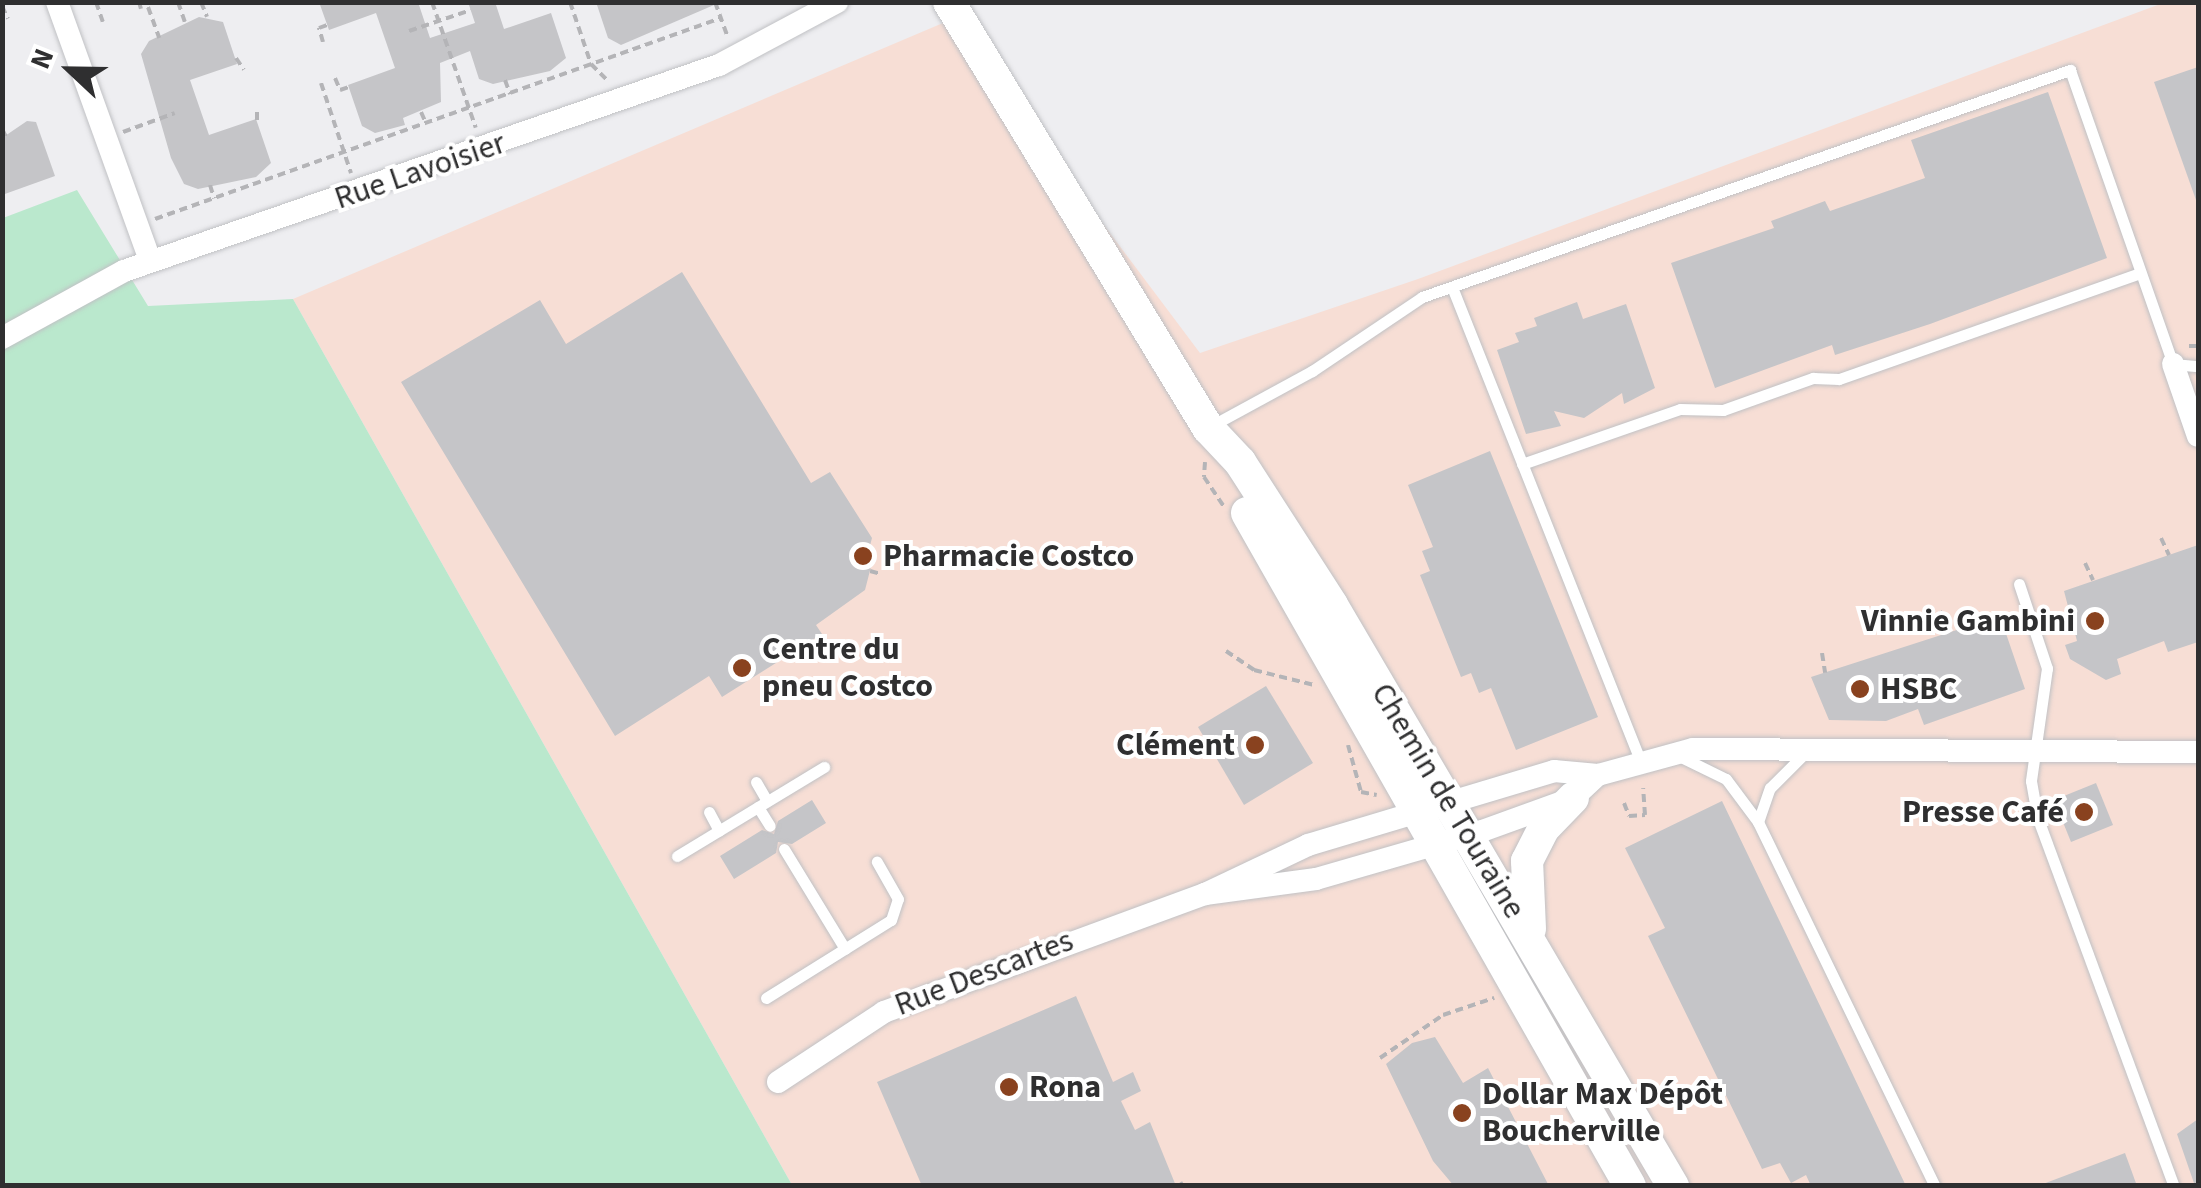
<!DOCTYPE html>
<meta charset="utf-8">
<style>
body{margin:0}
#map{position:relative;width:2201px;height:1188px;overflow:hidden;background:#eeeef1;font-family:"Source Sans 3",sans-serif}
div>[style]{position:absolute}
.commercial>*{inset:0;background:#f7ded5}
.green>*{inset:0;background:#bae8cd}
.building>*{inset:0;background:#c5c5c8}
.path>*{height:4px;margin-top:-2px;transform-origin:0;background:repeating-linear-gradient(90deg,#b4b4b7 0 8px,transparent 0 13px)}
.roads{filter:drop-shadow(0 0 2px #c0c1c4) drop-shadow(0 0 2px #c0c1c4)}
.lane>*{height:11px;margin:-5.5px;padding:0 5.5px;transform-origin:5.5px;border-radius:5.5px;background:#fff}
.street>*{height:22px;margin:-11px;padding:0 11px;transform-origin:11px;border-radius:11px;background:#fff}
.secondary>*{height:32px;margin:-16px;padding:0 16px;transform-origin:16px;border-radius:16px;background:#fff}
.dots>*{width:28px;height:28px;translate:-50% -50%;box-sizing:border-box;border:5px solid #fff;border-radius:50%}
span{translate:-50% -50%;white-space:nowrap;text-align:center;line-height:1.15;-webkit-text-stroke:8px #fff;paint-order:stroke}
.street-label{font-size:32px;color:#2f2f30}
.poi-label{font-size:32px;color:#2f2f30;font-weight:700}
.left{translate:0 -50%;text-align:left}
.right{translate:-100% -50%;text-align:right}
.frame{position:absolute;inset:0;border:5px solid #2f2f30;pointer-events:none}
.north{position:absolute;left:20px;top:20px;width:100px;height:100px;-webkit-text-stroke:8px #fff;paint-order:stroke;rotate:292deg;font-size:28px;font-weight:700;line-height:40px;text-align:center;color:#2f2f30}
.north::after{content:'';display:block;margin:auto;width:35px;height:45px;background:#2f2f30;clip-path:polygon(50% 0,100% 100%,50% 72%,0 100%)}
</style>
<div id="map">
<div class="commercial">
<div style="clip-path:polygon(2163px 3px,2198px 3px,2198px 1185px,792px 1185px,293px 299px,950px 20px,1200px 353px,1418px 279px)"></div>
</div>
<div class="green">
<div style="clip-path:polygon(77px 190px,148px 306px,293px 299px,792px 1185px,3px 1186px,3px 218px)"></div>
</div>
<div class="building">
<div style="clip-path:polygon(319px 2px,418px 2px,430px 38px,475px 23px,468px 2px,495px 2px,504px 29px,551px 13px,566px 58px,550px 71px,493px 84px,479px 79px,470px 51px,440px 63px,441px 102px,403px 118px,405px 125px,375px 133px,362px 126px,348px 85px,395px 68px,376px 13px,329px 30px)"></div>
<div style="clip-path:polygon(596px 2px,714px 2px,714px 5px,621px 45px,608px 38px)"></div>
<div style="clip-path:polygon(199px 17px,223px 22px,237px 64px,190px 80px,209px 135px,256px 119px,271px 163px,256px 177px,198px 189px,184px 184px,171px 158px,141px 54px,149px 41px)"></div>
<div style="clip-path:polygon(2198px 67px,2198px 200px,2196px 200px,2154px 82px)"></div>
<div style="clip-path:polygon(2048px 92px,2107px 258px,1930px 324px,1835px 355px,1832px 345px,1715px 388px,1671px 263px,1774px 228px,1771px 221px,1825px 201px,1830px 211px,1925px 178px,1911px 140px)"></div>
<div style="clip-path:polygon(27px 121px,36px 122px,55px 176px,2px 195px,2px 138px)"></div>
<div style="clip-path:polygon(682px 272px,811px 483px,830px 472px,872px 538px,868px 553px,874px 555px,865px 590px,816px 625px,822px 634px,722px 697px,709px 676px,615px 736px,401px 382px,540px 300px,566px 344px)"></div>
<div style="clip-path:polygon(1577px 302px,1583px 319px,1626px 304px,1655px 388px,1624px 404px,1622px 393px,1584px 418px,1554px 411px,1561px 426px,1526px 434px,1497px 350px,1519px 342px,1515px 333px,1537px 326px,1534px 318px)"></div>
<div style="clip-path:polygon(1490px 451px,1598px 717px,1516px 750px,1491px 688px,1479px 693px,1471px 673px,1461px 677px,1420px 575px,1430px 571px,1422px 551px,1433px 547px,1408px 485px)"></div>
<div style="clip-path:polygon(2198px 545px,2198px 642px,2168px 652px,2164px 641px,2117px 659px,2121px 674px,2106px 680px,2070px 659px,2065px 645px,2077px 641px,2064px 591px)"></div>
<div style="clip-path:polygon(2000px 616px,2025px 689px,1924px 725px,1918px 709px,1886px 721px,1829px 720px,1811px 677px)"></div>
<div style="clip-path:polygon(1266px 686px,1313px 763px,1244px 805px,1198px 727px)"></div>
<div style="clip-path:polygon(2096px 783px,2113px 825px,2071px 842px,2054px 800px)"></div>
<div style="clip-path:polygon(812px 800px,826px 823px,792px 844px,778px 842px,776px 853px,734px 879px,720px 856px,762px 830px,774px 834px,778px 821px)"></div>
<div style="clip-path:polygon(1722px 801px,1748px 855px,1906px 1186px,1811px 1186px,1806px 1175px,1791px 1183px,1780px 1163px,1762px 1169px,1648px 936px,1665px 928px,1625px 848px)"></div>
<div style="clip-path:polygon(1076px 996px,1113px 1082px,1133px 1072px,1141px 1091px,1121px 1101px,1135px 1130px,1150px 1122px,1176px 1186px,922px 1186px,877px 1082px)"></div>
<div style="clip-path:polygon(1435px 1037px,1463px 1083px,1488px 1068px,1549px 1186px,1454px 1186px,1433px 1161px,1386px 1064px,1412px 1043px)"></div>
<div style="clip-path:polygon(2198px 1119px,2198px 1186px,2195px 1186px,2177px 1134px)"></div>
<div style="clip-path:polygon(2125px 1153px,2137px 1186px,2044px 1186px,2043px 1184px)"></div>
</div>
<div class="path">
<div style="left:96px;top:2px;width:21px;rotate:71deg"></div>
<div style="left:139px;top:2px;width:7px;rotate:74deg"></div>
<div style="left:178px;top:2px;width:21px;rotate:71deg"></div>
<div style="left:201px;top:2px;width:16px;rotate:68deg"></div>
<div style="left:432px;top:2px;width:133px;rotate:70.8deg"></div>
<div style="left:570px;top:2px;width:65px;rotate:71.3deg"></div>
<div style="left:591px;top:64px;width:25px;rotate:45deg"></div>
<div style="left:715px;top:2px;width:38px;rotate:70deg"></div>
<div style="left:2px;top:6px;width:14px;rotate:65deg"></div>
<div style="left:148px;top:7px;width:33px;rotate:70deg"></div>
<div style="left:409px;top:31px;width:65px;rotate:-18.7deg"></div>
<div style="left:323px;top:42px;width:15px;rotate:-106deg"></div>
<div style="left:319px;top:28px;width:9px;rotate:-21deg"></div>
<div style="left:236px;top:58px;width:14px;rotate:56deg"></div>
<div style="left:335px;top:78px;width:13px;rotate:67deg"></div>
<div style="left:340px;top:90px;width:9px;rotate:-18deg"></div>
<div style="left:505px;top:80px;width:15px;rotate:70deg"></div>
<div style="left:321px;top:83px;width:95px;rotate:71.6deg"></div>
<div style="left:421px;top:112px;width:12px;rotate:66deg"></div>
<div style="left:257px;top:120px;width:13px;rotate:-90deg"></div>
<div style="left:2px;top:129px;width:9px;rotate:63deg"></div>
<div style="left:123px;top:132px;width:55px;rotate:-20.1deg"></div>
<div style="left:210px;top:185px;width:14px;rotate:73deg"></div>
<div style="left:155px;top:219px;width:601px;rotate:-19.55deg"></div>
<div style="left:2189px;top:346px;width:9px"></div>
<div style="left:1205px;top:462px;width:15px;rotate:94deg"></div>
<div style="left:1204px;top:477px;width:36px;rotate:56deg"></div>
<div style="left:2161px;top:538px;width:19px;rotate:65deg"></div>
<div style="left:2085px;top:563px;width:19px;rotate:65deg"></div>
<div style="left:870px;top:571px;width:11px;rotate:15deg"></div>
<div style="left:1940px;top:611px;width:19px;rotate:69deg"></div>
<div style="left:1226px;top:651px;width:34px;rotate:34deg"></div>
<div style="left:1254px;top:670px;width:62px;rotate:14deg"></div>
<div style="left:1822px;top:653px;width:20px;rotate:81deg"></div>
<div style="left:1348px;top:745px;width:49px;rotate:74.5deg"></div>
<div style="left:1361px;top:792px;width:16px;rotate:11deg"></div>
<div style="left:1624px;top:803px;width:14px;rotate:69deg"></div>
<div style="left:1629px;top:816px;width:16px;rotate:-4deg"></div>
<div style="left:1645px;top:815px;width:27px;rotate:-94deg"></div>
<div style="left:1380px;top:1058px;width:76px;rotate:-34.3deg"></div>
<div style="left:1443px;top:1015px;width:54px;rotate:-18.4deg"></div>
<div style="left:1178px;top:1186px;width:6px;rotate:-31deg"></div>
</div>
<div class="roads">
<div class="lane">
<div style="left:1452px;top:287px;width:509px;rotate:68.32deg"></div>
<div style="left:1211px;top:426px;width:115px;rotate:-28.6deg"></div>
<div style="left:1312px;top:371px;width:133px;rotate:-33.9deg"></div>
<div style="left:1422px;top:297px;width:687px;rotate:-19.31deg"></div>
<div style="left:2070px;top:70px;width:312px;rotate:70.7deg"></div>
<div style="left:2173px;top:364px;width:25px;rotate:5deg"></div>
<div style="left:1522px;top:464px;width:167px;rotate:-19.2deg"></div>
<div style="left:1680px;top:409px;width:43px;rotate:1.3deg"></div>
<div style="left:1723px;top:410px;width:96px;rotate:-19.6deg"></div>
<div style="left:1813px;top:378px;width:26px;rotate:2deg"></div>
<div style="left:1839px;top:379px;width:319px;rotate:-19.4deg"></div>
<div style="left:2019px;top:584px;width:89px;rotate:71.6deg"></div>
<div style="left:2047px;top:668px;width:114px;rotate:98.1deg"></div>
<div style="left:2031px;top:781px;width:39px;rotate:80deg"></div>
<div style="left:2038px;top:819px;width:391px;rotate:69.7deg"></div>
<div style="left:1679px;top:756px;width:52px;rotate:26.1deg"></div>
<div style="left:1726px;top:779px;width:54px;rotate:53.3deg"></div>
<div style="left:1758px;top:822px;width:405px;rotate:64.1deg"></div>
<div style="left:756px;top:782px;width:22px;rotate:60deg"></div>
<div style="left:758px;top:807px;width:22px;rotate:58deg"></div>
<div style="left:709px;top:812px;width:21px;rotate:62deg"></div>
<div style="left:1758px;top:822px;width:36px;rotate:-71deg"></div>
<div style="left:1770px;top:788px;width:49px;rotate:-45deg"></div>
<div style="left:784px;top:849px;width:117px;rotate:58.6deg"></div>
<div style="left:677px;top:856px;width:172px;rotate:-31.2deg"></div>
<div style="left:766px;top:998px;width:147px;rotate:-32deg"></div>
<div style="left:891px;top:920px;width:22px;rotate:-72deg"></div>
<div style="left:898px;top:899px;width:43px;rotate:-119.6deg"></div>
</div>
<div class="street">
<div style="left:57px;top:2px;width:275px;rotate:70.2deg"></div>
<div style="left:2px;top:338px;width:139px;rotate:-28.8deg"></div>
<div style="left:124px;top:271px;width:630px;rotate:-19.1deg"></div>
<div style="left:719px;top:65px;width:134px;rotate:-28.1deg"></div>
<div style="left:2173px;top:364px;width:76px;rotate:70.9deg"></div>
<div style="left:1205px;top:894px;width:112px;rotate:-7.7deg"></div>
<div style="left:1316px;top:879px;width:173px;rotate:-16.1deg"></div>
<div style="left:1482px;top:831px;width:97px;rotate:-19.9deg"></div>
<div style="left:1573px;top:798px;width:34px;rotate:-43deg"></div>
<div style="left:1598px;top:775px;width:98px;rotate:-15.3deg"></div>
<div style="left:1693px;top:749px;width:505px;rotate:0.34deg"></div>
<div style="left:778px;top:1082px;width:127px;rotate:-33.4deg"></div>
<div style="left:884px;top:1012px;width:342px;rotate:-20.2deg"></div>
<div style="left:1205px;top:894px;width:114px;rotate:-25.4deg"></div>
<div style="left:1308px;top:845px;width:257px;rotate:-16.7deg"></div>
<div style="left:1554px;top:771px;width:44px;rotate:5.2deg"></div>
</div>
<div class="secondary">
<div style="left:949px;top:2px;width:499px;rotate:58.7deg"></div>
<div style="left:1208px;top:428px;width:47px;rotate:46.7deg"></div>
<div style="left:1240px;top:462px;width:170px;rotate:57.2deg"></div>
<div style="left:1332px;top:605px;width:674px;rotate:59.59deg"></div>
<div style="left:1247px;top:513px;width:774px;rotate:60.36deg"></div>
<div style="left:1530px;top:929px;width:68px;rotate:-92.5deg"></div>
<div style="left:1527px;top:861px;width:36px;rotate:-63deg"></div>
<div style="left:1543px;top:829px;width:43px;rotate:-45.9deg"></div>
</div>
</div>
<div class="dots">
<div style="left:863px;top:556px;background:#89421f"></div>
<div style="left:2095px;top:621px;background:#89421f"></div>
<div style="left:742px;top:668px;background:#89421f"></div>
<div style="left:1860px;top:689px;background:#89421f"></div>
<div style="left:1255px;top:745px;background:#89421f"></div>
<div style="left:2084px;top:812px;background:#89421f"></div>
<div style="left:1009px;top:1087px;background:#89421f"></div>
<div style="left:1462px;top:1113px;background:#89421f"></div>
</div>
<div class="street-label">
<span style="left:420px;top:171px;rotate:-19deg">Rue Lavoisier</span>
<span style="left:1448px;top:801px;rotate:59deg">Chemin de Touraine</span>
<span style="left:984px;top:973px;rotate:-21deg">Rue Descartes</span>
</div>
<div class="poi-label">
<span class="left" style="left:883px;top:556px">Pharmacie Costco</span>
<span class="right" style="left:2075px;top:621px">Vinnie Gambini</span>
<span class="left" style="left:762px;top:668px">Centre du<br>pneu Costco</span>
<span class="left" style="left:1880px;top:689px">HSBC</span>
<span class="right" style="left:1235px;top:745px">Clément</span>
<span class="right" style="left:2064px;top:812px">Presse Café</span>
<span class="left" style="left:1029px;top:1087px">Rona</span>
<span class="left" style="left:1482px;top:1113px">Dollar Max Dépôt<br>Boucherville</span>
</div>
<div class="frame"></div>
<div class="north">N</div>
</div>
